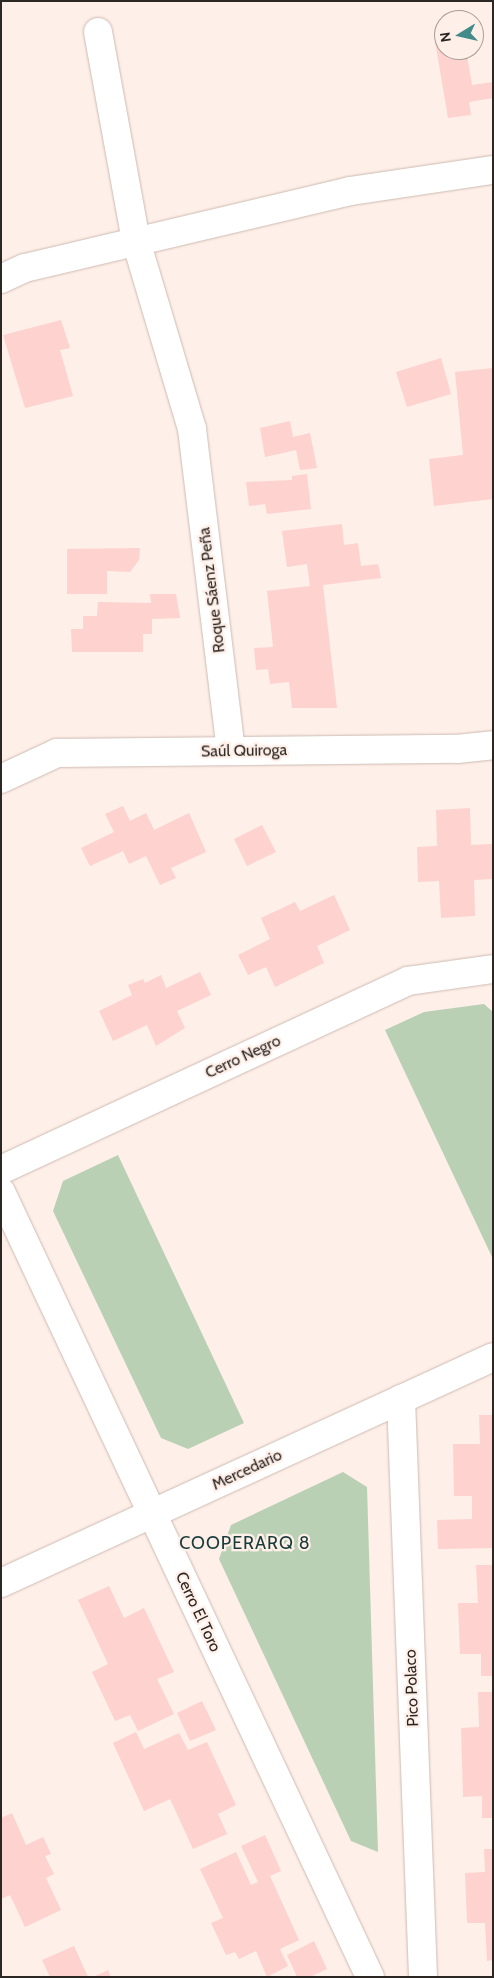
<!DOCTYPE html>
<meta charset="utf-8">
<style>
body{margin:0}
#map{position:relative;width:494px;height:1978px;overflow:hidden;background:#feefe8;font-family:Cabin,sans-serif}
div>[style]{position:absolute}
.green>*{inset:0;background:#b9d0b4}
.building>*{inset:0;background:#fed2ce}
.roads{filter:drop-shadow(0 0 1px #ccbbb2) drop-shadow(0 0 1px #ccbbb2)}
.minor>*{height:28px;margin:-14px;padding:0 14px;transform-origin:14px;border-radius:14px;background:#fff}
span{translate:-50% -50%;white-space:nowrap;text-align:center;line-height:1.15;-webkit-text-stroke:4.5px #feefe8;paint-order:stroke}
.street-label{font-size:16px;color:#2d2723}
.neighbourhood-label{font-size:18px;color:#193c3b;letter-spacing:1px}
.frame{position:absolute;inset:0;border:2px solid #2d2723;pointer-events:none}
.north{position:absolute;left:434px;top:10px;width:50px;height:50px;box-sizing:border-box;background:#feefe8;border:1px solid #aa9f99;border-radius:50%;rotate:261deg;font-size:14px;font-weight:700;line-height:20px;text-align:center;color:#2d2723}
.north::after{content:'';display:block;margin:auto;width:18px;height:22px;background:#438b8a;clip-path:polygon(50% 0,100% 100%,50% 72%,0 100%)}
</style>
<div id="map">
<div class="green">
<div style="clip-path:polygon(484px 1004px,493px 1012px,493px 1259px,385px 1030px,424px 1012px)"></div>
<div style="clip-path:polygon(118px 1155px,244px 1423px,188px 1449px,161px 1438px,53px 1211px,63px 1181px)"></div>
<div style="clip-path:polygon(343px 1472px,367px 1487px,378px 1852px,351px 1841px,219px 1559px,231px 1525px)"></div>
</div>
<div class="building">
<div style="clip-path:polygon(444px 40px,444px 50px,466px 50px,472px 85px,493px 82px,493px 98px,469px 102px,471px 115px,448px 118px,435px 41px)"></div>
<div style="clip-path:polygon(61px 320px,70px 348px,60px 350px,73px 396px,25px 408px,3px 335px)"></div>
<div style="clip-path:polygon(441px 358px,451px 394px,407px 407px,396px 372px)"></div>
<div style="clip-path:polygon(493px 368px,493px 499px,434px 506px,429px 459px,463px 455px,455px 372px)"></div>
<div style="clip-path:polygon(290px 421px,293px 437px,310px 433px,317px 468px,300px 470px,296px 450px,265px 457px,260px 428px)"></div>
<div style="clip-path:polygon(307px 474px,311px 509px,267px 514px,265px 504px,249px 506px,246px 482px,292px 480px,292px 476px)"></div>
<div style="clip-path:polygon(342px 524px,344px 545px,358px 543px,361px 566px,378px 564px,381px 578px,323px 585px,337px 708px,292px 708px,289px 682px,270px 684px,268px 669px,256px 670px,254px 648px,273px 647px,267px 591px,310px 586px,307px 564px,287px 567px,282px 531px)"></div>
<div style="clip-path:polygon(140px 548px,139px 560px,130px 572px,107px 571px,107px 594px,67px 594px,67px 549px)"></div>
<div style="clip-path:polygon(150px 594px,176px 594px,180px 618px,152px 619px,152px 634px,143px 634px,143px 652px,72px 652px,71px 629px,83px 629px,83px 616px,97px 616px,98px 602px,151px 603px)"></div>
<div style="clip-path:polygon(123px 806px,130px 821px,146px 813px,154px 830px,189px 813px,206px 852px,171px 868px,176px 878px,160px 885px,146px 856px,129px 864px,123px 851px,90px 866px,81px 848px,114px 832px,105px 814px)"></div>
<div style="clip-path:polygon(470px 808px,471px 845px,492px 844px,493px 879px,474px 880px,475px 916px,441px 918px,439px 881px,418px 882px,417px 847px,437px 846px,436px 810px)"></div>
<div style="clip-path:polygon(262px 825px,276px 852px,247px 866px,234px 839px)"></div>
<div style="clip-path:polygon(334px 895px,350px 930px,317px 946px,324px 963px,275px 987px,266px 967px,248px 975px,238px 955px,270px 939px,261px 918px,295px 902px,300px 911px)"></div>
<div style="clip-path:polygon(200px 972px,211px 995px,177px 1011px,185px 1028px,156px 1046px,147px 1025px,113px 1041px,99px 1011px,132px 995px,128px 985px,143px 979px,145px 983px,161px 975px,166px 988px)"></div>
<div style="clip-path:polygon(479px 1415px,493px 1415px,493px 1548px,438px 1549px,437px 1520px,472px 1519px,472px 1496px,454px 1496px,453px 1444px,480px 1444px)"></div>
<div style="clip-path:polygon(476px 1565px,493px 1565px,493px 1676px,481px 1676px,481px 1654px,460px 1654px,458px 1603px,478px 1603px)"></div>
<div style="clip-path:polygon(109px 1586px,124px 1618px,144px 1608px,174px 1672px,157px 1679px,174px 1714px,138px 1731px,130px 1715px,115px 1721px,92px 1672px,108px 1664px,78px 1600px)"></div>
<div style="clip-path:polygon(478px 1692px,493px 1692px,493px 1818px,482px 1818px,482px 1796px,463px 1797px,461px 1728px,479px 1727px)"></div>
<div style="clip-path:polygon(202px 1701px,216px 1730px,190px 1741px,177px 1713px)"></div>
<div style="clip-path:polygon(136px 1732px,144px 1749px,179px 1733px,188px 1750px,207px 1742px,236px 1805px,218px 1814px,227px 1834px,193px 1849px,170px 1799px,144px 1811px,113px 1743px)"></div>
<div style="clip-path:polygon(12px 1813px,26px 1845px,43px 1837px,51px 1854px,45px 1856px,54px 1874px,46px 1878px,61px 1910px,25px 1927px,10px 1895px,1px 1899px,1px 1818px)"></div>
<div style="clip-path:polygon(265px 1835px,281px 1871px,270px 1876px,299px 1940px,280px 1949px,288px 1966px,267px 1977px,256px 1951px,239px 1959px,235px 1952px,226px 1955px,211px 1923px,223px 1918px,200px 1869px,236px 1852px,251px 1885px,258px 1882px,241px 1846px)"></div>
<div style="clip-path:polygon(484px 1849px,493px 1849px,493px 1960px,487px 1961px,485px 1923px,467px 1923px,465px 1873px,485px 1872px)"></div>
<div style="clip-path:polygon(314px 1941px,327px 1969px,310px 1977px,297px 1977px,287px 1955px)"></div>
<div style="clip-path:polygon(74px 1946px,88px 1977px,50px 1977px,42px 1960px)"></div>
<div style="clip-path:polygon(108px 1970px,111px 1977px,93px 1977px)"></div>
</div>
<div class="roads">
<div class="minor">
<div style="left:98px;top:32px;width:212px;rotate:79.7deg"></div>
<div style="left:136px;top:241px;width:196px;rotate:73.4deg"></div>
<div style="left:192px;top:429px;width:324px;rotate:83.1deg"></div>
<div style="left:1px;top:279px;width:26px;rotate:-25deg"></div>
<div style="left:25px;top:268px;width:334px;rotate:-13.3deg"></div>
<div style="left:350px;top:191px;width:145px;rotate:-8.4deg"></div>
<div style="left:1px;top:779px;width:62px;rotate:-24.9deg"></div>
<div style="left:57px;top:753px;width:400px;rotate:-0.6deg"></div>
<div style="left:457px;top:749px;width:36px;rotate:-6deg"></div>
<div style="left:1px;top:1170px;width:449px;rotate:-24.9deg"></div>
<div style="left:408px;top:981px;width:86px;rotate:-8deg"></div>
<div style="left:1px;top:1192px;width:867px;rotate:64.82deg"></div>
<div style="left:401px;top:1399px;width:578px;rotate:87.82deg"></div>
<div style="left:1px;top:1583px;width:541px;rotate:-24.67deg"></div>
</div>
</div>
<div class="street-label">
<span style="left:212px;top:590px;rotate:-97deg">Roque Sáenz Peña</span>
<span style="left:244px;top:751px;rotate:-1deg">Saúl Quiroga</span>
<span style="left:243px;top:1057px;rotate:-25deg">Cerro Negro</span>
<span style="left:247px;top:1470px;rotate:-25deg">Mercedario</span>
<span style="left:198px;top:1612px;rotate:65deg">Cerro El Toro</span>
<span style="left:412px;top:1688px;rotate:-92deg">Pico Polaco</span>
</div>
<div class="neighbourhood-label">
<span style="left:245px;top:1543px">COOPERARQ 8</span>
</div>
<div class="frame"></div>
<div class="north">N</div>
</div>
